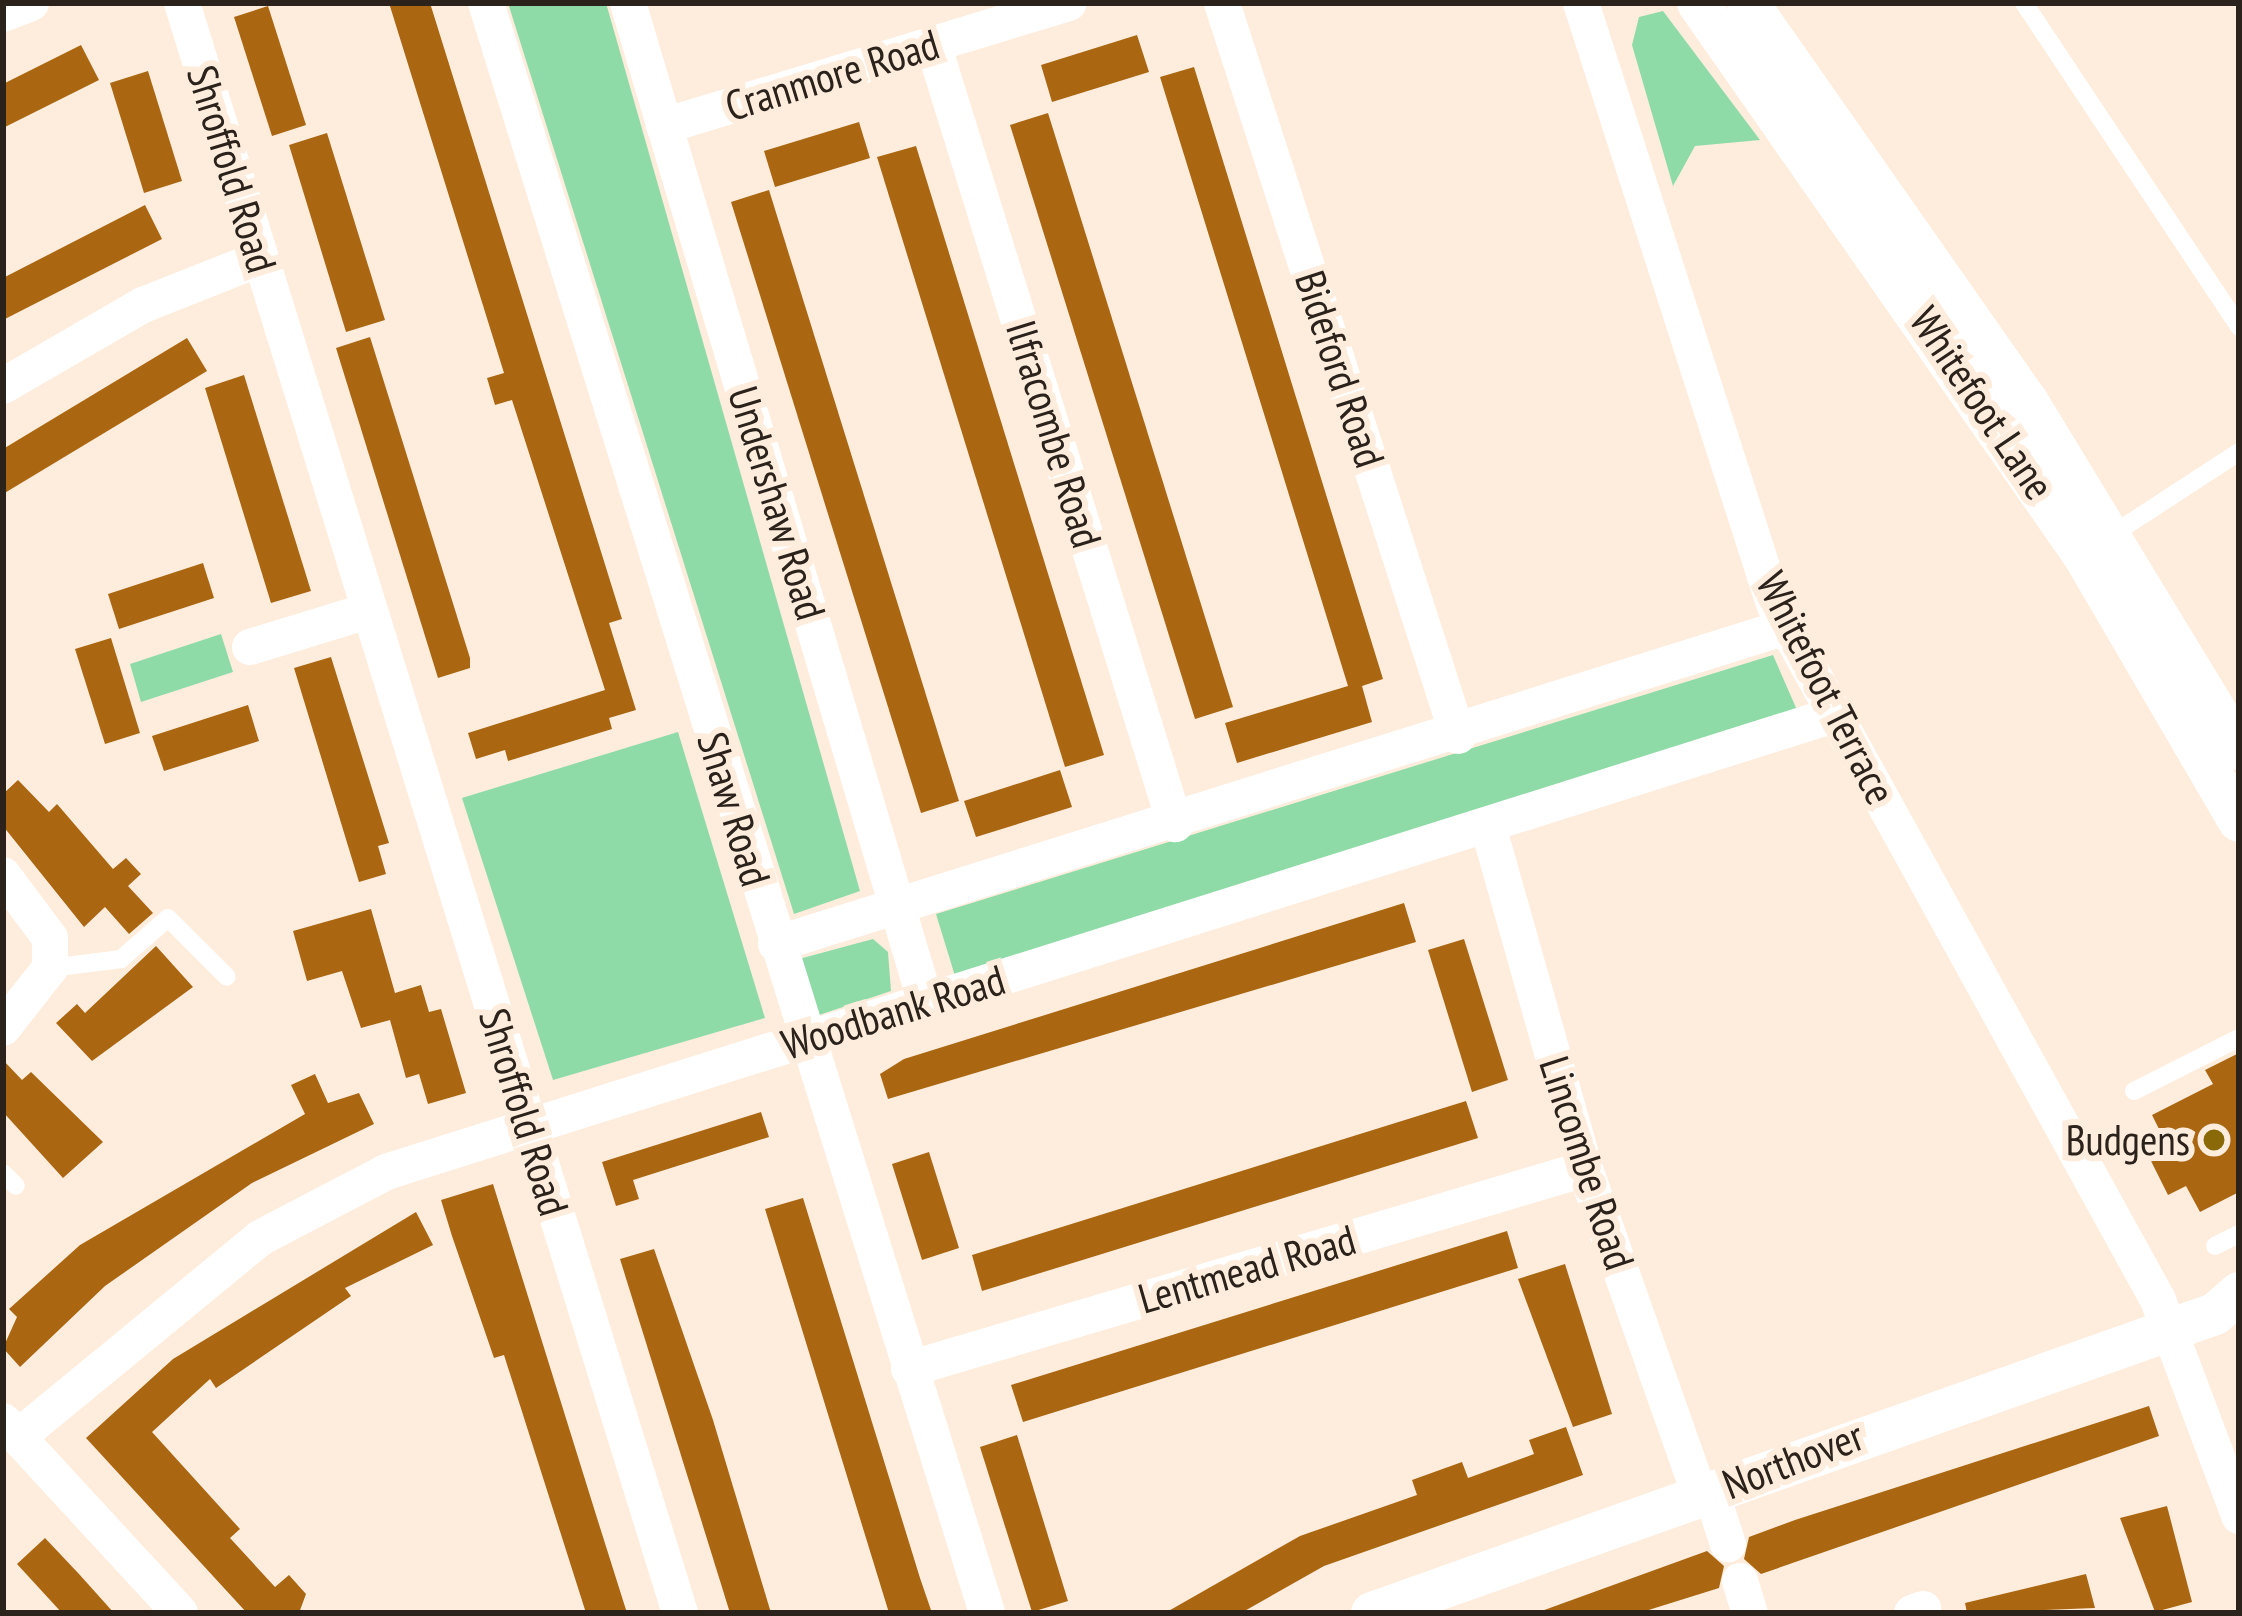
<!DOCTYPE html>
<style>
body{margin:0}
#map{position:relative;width:2242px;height:1616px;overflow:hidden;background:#feeddd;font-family:"PT Sans Narrow",sans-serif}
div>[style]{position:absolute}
.green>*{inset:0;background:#8edba7}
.building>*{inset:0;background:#ab6612}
.service>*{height:18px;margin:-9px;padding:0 9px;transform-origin:9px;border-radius:9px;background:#fff}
.minor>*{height:36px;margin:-18px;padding:0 18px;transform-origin:18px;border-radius:18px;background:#fff}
.tertiary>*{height:42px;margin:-21px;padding:0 21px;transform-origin:21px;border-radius:21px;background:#fff}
.dots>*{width:33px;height:33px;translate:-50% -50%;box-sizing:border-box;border:6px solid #feeddd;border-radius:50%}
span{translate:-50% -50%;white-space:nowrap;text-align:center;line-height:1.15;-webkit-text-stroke:12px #feeddd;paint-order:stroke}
.street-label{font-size:42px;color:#2a221b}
.poi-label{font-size:42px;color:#2a221b}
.right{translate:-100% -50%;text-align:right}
.frame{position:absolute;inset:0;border:6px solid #2a221b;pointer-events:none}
</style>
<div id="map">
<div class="green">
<div style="clip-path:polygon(508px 3px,606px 3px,860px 891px,794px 914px)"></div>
<div style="clip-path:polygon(1663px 11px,1760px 140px,1695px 146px,1673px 186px,1632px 45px,1639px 17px)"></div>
<div style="clip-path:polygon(221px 634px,233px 672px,141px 702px,130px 664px)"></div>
<div style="clip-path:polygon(1773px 655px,1797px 710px,955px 976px,936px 914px)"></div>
<div style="clip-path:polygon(678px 732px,765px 1018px,553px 1080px,462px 798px)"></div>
<div style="clip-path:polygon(873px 939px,888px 952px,891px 991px,816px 1016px,799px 959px)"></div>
</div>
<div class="building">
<div style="clip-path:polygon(389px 3px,430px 3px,622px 619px,609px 623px,636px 710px,609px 718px,612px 729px,508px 761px,505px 750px,476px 759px,468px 733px,605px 690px,512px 400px,495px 405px,487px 378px,504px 373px)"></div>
<div style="clip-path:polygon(268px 6px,306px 125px,272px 136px,234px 17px)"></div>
<div style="clip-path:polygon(1137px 35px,1149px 72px,1052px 102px,1041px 65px)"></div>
<div style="clip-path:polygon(81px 45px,99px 80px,3px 128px,3px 84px)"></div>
<div style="clip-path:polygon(1194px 67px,1383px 679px,1362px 686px,1372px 722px,1237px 763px,1225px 723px,1348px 686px,1160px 77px)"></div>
<div style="clip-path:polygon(148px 71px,182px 181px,144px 193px,110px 83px)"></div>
<div style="clip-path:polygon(1048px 113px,1233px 707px,1195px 719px,1010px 125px)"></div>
<div style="clip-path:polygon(859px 122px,870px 158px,775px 187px,764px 151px)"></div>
<div style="clip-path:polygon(327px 133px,385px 320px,346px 332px,289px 145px)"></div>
<div style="clip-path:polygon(916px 146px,1104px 755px,1065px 767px,877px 157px)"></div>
<div style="clip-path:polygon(769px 190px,959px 801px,921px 813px,731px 202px)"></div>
<div style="clip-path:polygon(145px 205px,162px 239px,3px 320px,3px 278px)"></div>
<div style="clip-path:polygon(370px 337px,470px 658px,470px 668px,438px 678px,336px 348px)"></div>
<div style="clip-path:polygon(187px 338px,207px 371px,3px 494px,3px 449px)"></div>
<div style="clip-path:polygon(244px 375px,311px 591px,271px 603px,205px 388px)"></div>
<div style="clip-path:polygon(203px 563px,214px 598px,119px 629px,108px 594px)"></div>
<div style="clip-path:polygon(111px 638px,140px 733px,105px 744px,75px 649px)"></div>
<div style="clip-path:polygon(331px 657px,389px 843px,378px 846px,386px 874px,359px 882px,294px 668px)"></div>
<div style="clip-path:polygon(248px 705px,259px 741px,164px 771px,152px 736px)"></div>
<div style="clip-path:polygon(1060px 770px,1072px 807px,976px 837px,964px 801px)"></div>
<div style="clip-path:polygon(18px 780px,49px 812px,57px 804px,113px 869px,126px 858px,141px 874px,128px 886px,153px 913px,129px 934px,105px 907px,84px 927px,3px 826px,3px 794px)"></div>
<div style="clip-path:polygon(1404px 903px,1416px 942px,888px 1099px,880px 1074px,904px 1059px)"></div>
<div style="clip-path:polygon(371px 909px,395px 993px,421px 985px,429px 1012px,441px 1009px,466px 1093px,428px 1104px,419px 1074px,406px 1078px,390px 1020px,361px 1028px,342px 971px,307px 981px,293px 931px)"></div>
<div style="clip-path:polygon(1464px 939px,1508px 1080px,1472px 1092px,1428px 950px)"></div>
<div style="clip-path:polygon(156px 946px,193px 987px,92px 1061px,56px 1023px,77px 1004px,85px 1013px)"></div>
<div style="clip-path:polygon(2239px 1053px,2239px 1192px,2200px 1212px,2186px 1186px,2168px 1195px,2146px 1151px,2165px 1141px,2152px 1115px,2213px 1084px,2205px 1070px)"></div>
<div style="clip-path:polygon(3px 1060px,22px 1080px,31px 1072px,103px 1142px,63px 1178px,3px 1112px)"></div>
<div style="clip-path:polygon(315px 1074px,328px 1103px,359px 1093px,374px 1124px,252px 1183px,105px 1286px,20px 1367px,3px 1348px,17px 1317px,9px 1309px,80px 1245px,305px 1114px,291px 1085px)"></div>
<div style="clip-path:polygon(1466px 1101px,1478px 1138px,982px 1291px,972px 1255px)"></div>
<div style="clip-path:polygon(761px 1112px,769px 1137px,633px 1180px,639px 1199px,616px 1206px,602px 1162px)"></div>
<div style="clip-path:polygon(929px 1152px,959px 1248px,922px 1260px,892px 1164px)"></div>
<div style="clip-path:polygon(493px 1184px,597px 1518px,627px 1613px,586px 1613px,504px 1355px,494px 1358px,452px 1236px,441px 1200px)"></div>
<div style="clip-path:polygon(803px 1198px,920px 1578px,932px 1613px,889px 1613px,765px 1209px)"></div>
<div style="clip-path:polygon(416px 1212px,433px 1245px,345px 1288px,351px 1296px,216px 1388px,210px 1379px,152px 1432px,240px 1529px,230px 1538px,275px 1587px,289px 1575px,306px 1594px,299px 1613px,247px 1613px,86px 1438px,173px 1359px)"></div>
<div style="clip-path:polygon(1507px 1231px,1518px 1268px,1023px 1422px,1011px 1385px)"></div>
<div style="clip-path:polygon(654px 1249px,713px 1420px,771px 1613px,730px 1613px,620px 1259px)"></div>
<div style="clip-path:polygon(1565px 1264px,1612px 1414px,1573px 1427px,1518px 1279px)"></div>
<div style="clip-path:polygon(2149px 1406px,2159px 1436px,1761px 1574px,1744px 1559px,1749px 1537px,1795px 1520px)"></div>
<div style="clip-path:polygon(1566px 1427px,1583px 1475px,1324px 1566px,1241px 1613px,1165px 1613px,1300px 1536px,1417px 1495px,1412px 1480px,1462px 1462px,1468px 1478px,1534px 1454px,1529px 1440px)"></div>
<div style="clip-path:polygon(1017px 1435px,1068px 1601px,1032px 1612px,980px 1447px)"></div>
<div style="clip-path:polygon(2167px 1506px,2192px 1602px,2155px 1612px,2120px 1518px)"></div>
<div style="clip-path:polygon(45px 1538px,79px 1574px,114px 1613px,62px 1613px,17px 1564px)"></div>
<div style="clip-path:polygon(1707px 1551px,1724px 1566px,1719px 1588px,1639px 1613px,1536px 1613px)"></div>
<div style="clip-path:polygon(2086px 1574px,2095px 1608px,1967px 1613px,1965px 1603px)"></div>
</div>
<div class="service">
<div style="left:2024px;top:3px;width:389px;rotate:56.4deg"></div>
<div style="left:2107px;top:538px;width:158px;rotate:-33.1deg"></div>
<div style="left:50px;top:968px;width:72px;rotate:-7.2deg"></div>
<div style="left:121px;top:959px;width:62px;rotate:-41.1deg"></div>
<div style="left:168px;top:918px;width:83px;rotate:45deg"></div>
<div style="left:2134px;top:1091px;width:118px;rotate:-26.8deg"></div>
<div style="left:3px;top:1173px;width:18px;rotate:45deg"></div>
<div style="left:2215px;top:1246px;width:27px;rotate:-27deg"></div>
</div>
<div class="minor">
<div style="left:182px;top:3px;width:1685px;rotate:72.81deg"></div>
<div style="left:486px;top:3px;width:1686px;rotate:72.71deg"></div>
<div style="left:628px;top:3px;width:1043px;rotate:73.41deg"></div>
<div style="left:1222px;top:3px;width:770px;rotate:72.15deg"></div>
<div style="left:1581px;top:3px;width:631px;rotate:72.2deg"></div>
<div style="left:1774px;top:604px;width:795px;rotate:61.11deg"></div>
<div style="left:2158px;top:1300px;width:231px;rotate:69.4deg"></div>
<div style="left:3px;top:14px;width:30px;rotate:-21deg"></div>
<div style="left:933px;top:44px;width:817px;rotate:72.76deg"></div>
<div style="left:664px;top:126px;width:423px;rotate:-16.9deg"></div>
<div style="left:3px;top:386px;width:162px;rotate:-30.1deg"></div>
<div style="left:143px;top:305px;width:125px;rotate:-21.6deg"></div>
<div style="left:250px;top:647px;width:123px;rotate:-17deg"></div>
<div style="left:1488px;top:826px;width:356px;rotate:74.2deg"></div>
<div style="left:1585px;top:1169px;width:346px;rotate:70.6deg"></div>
<div style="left:3px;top:875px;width:79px;rotate:53.3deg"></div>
<div style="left:50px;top:938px;width:30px;rotate:90deg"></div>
<div style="left:50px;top:968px;width:76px;rotate:128.1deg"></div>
<div style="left:776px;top:944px;width:1059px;rotate:-17.43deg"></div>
<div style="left:909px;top:1369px;width:705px;rotate:-16.48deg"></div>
<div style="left:3px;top:1421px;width:261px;rotate:47.3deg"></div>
<div style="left:18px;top:1437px;width:313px;rotate:-39.4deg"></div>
<div style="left:260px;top:1238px;width:142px;rotate:-27.6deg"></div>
<div style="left:386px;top:1172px;width:1518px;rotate:-17.52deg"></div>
<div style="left:1711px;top:1492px;width:55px;rotate:71.9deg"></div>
<div style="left:1740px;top:1581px;width:34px;rotate:73deg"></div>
<div style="left:1912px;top:1613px;width:12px;rotate:-20deg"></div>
</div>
<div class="tertiary">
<div style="left:1698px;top:3px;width:672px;rotate:55.06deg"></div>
<div style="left:2083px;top:554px;width:309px;rotate:59.7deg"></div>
<div style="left:1748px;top:3px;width:486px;rotate:55deg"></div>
<div style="left:2027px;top:401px;width:407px;rotate:58.7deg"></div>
<div style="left:1372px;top:1613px;width:894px;rotate:-19.53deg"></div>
<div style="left:2215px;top:1314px;width:32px;rotate:-41deg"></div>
</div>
<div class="dots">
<div style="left:2214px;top:1140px;background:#8a6908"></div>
</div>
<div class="street-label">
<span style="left:832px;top:75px;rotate:-17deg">Cranmore Road</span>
<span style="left:232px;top:169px;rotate:73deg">Shroffold Road</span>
<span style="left:1340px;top:369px;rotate:72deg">Bideford Road</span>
<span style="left:1982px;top:403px;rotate:56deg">Whitefoot Lane</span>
<span style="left:1054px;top:434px;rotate:73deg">Ilfracombe Road</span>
<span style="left:777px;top:503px;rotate:73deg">Undershaw Road</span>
<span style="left:1826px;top:688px;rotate:63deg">Whitefoot Terrace</span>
<span style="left:734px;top:809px;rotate:73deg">Shaw Road</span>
<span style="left:893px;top:1012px;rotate:-17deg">Woodbank Road</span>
<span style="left:524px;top:1112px;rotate:73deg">Shroffold Road</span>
<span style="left:1587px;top:1163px;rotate:72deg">Lincombe Road</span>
<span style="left:1247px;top:1269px;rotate:-16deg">Lentmead Road</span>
<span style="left:1793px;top:1460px;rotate:-21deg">Northover</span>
</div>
<div class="poi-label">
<span class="right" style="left:2190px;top:1140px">Budgens</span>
</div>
<div class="frame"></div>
</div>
